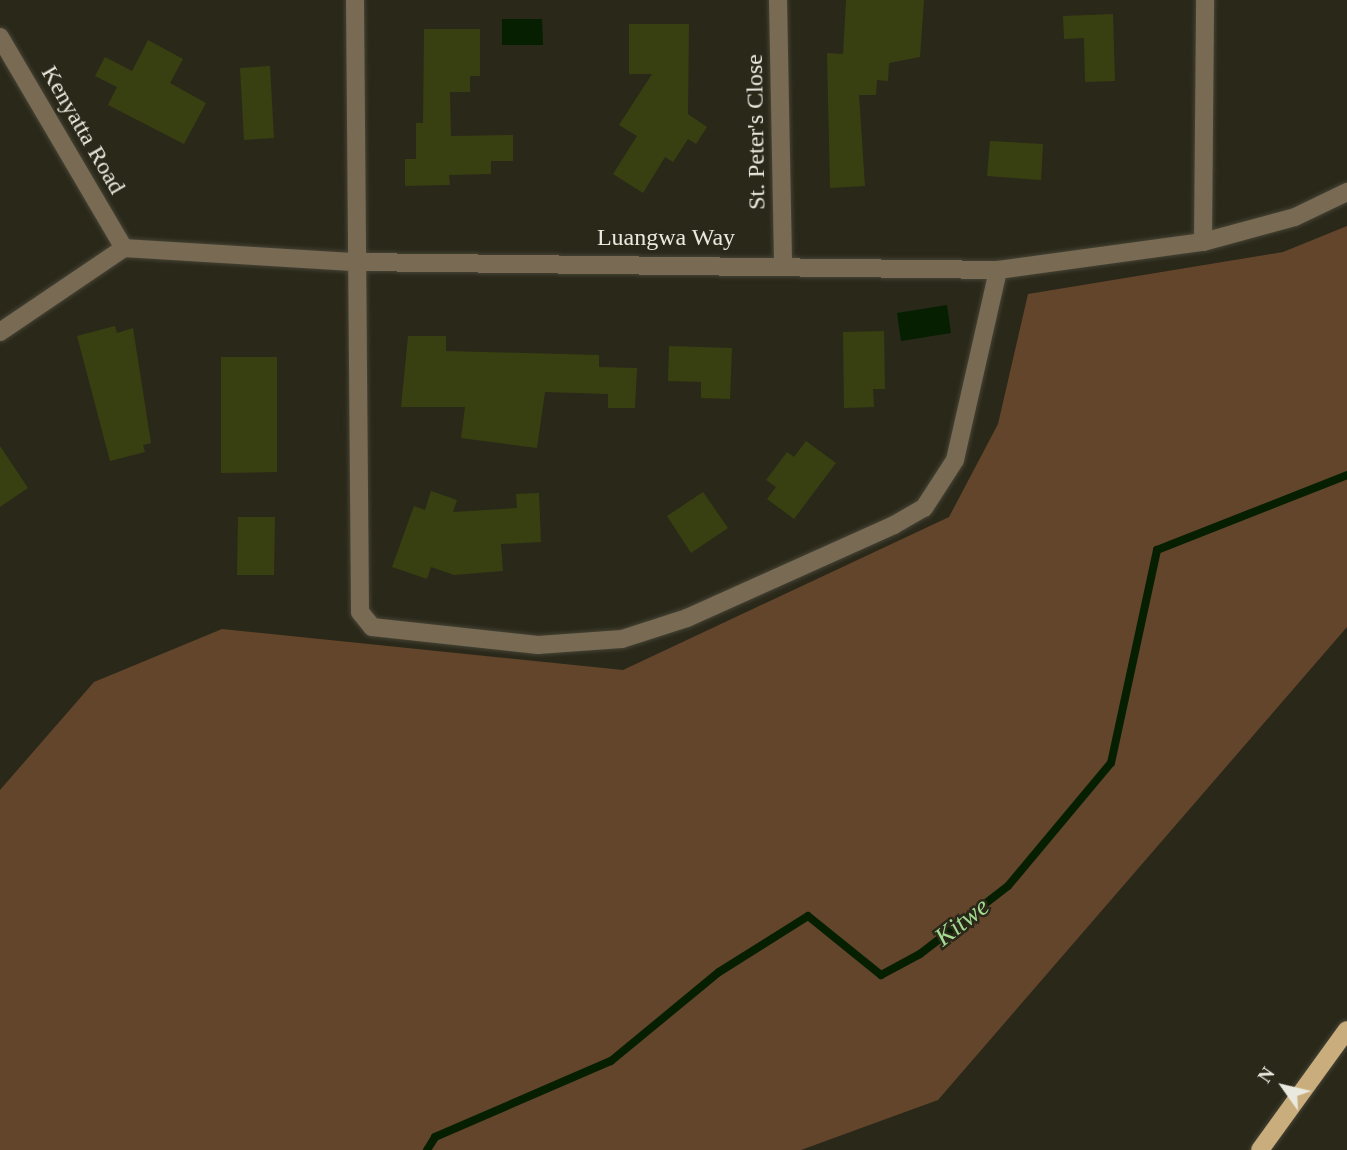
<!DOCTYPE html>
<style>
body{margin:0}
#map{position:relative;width:1347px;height:1150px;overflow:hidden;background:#2a2819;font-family:Georgia,serif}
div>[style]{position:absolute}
.green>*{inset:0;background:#63452b}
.water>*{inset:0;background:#051f00}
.stream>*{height:8px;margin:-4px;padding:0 4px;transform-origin:4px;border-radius:4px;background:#051f00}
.building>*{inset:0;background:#384011}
.roads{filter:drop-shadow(0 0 2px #454335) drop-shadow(0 0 2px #454335)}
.minor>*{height:18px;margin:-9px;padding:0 9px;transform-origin:9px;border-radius:9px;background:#786a53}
.major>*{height:18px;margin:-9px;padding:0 9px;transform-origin:9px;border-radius:9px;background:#caad7c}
span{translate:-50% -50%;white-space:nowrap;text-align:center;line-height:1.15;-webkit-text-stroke:5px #2a2819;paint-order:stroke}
.street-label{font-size:24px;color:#eae9df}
.water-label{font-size:26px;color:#a3db91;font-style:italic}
.north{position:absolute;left:1249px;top:1052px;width:70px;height:70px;-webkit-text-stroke:5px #2a2819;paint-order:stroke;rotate:304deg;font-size:19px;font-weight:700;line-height:28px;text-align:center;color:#eae9df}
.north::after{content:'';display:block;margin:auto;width:24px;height:32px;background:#eae9df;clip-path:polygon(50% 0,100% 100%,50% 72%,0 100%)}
</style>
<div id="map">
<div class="green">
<div style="clip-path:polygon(1347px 226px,1347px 627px,938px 1100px,801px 1150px,0 1150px,0 790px,94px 682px,222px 629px,623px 670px,949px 517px,998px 424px,1028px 294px,1283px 252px)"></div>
</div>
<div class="water">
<div style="clip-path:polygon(502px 19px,542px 19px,543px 45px,502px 45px)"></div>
<div style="clip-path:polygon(947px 305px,951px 333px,901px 341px,897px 313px)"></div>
</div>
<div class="stream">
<div style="left:427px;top:1150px;width:15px;rotate:-58deg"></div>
<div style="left:435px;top:1137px;width:192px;rotate:-23.4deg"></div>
<div style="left:611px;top:1061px;width:140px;rotate:-39.5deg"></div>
<div style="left:719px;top:972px;width:105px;rotate:-32.2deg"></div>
<div style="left:808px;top:916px;width:94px;rotate:38.9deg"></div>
<div style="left:881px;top:975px;width:44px;rotate:-28.3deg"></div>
<div style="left:920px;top:954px;width:111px;rotate:-37.7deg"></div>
<div style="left:1008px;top:886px;width:160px;rotate:-50.1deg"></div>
<div style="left:1111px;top:763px;width:218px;rotate:-77.8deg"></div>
<div style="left:1157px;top:550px;width:204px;rotate:-21.5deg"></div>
</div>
<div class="building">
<div style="clip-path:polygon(846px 0,924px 0,920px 57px,889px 63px,888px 81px,877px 80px,876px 95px,859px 95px,865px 186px,830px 188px,827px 53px,843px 54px)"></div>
<div style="clip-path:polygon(1113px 14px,1115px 81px,1085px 82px,1084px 38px,1064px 39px,1063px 16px)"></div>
<div style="clip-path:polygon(629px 24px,689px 24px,688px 114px,707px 127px,696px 144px,688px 139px,673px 162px,665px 157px,643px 193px,613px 174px,637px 136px,619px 125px,652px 74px,629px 74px)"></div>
<div style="clip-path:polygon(424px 29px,480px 29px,480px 76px,470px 76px,470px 92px,450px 92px,451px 136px,513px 135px,513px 161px,491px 161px,491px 174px,449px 175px,450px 185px,405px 186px,405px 159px,416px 159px,416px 123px,423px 123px)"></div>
<div style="clip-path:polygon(148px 40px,183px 59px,170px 83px,206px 103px,184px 144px,108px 105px,117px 87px,95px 76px,105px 57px,132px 71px)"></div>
<div style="clip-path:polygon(270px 66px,274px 138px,244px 140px,240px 68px)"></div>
<div style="clip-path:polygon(990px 141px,1043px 144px,1041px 180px,987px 176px)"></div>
<div style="clip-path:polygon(115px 326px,117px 333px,133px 328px,151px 443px,143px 445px,145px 452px,110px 461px,77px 336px)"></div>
<div style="clip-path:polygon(884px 331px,885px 389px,873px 389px,874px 407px,844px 408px,843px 332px)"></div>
<div style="clip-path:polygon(408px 336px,446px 336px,446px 351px,599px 355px,599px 367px,637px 368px,635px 408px,608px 408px,608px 394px,545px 392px,537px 448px,461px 438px,465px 407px,401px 407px)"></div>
<div style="clip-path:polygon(669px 346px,732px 348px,730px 399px,701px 398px,701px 382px,668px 381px)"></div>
<div style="clip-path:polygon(221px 357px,277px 357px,277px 472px,221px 473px)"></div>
<div style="clip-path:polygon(806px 441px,836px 463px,794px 519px,767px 499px,776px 487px,766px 480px,787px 452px,794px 457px)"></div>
<div style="clip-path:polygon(0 446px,28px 488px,0 507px)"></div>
<div style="clip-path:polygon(431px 491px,457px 500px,453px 512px,517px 508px,516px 494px,539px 493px,541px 542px,501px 544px,503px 571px,454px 575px,431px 567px,427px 579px,392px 567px,414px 506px,425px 510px)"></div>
<div style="clip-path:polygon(703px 492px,728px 528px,691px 553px,667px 516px)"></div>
<div style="clip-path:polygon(238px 517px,275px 517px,274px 575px,237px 575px)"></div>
</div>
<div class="roads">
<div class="minor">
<div style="left:355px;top:0;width:612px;rotate:89.53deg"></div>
<div style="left:360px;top:612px;width:19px;rotate:51deg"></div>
<div style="left:372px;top:627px;width:167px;rotate:6.2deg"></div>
<div style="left:538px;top:645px;width:84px;rotate:-4.1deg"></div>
<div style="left:622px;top:639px;width:68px;rotate:-17.9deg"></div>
<div style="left:687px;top:618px;width:227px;rotate:-24.2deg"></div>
<div style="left:894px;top:525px;width:34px;rotate:-30deg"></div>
<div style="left:924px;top:508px;width:57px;rotate:-57.1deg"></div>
<div style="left:955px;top:460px;width:195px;rotate:-77.2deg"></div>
<div style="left:778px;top:0;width:262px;rotate:88.9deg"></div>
<div style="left:0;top:37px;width:245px;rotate:59.6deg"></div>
<div style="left:1203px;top:242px;width:242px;rotate:-89.5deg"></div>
<div style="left:0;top:332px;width:150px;rotate:-34.1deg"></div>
<div style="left:124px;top:248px;width:232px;rotate:3.5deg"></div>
<div style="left:356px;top:262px;width:642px;rotate:0.71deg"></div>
<div style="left:998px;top:270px;width:207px;rotate:-7.8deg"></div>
<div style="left:1203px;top:242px;width:95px;rotate:-15.2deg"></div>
<div style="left:1295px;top:217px;width:58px;rotate:-25.7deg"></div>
</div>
<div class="major">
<div style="left:1260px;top:1150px;width:148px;rotate:-54.1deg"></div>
</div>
</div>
<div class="street-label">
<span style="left:83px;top:130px;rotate:60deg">Kenyatta Road</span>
<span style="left:756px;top:132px;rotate:-91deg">St. Peter's Close</span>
<span style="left:666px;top:238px">Luangwa Way</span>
</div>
<div class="water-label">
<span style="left:962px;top:922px;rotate:-38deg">Kitwe</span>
</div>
<div class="north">N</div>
</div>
